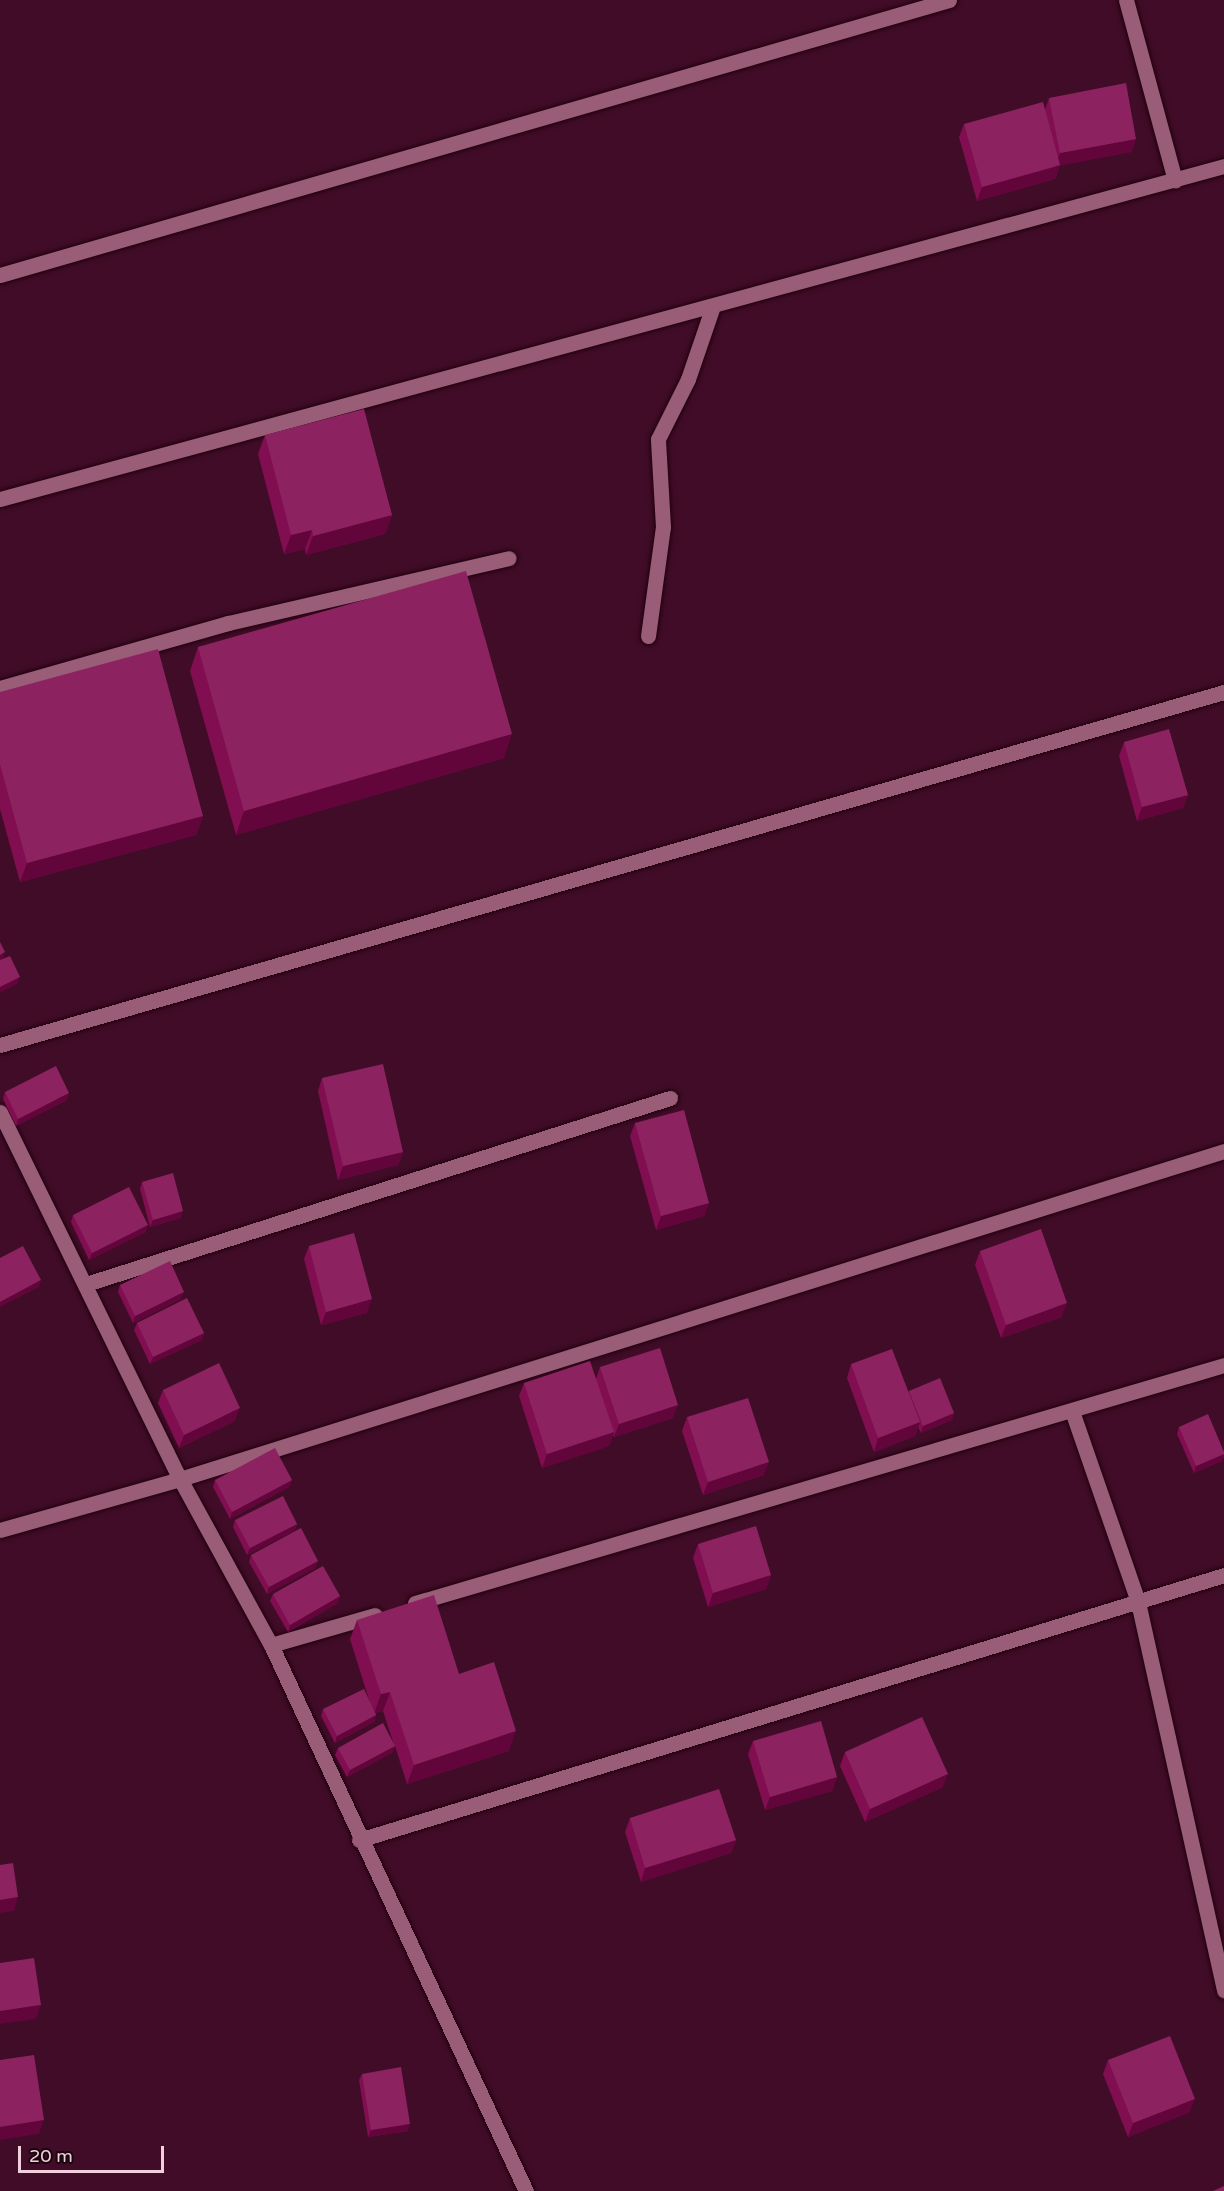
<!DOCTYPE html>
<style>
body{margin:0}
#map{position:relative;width:1224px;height:2191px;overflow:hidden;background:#410c27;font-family:"Varela Round",sans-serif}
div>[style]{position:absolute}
.roads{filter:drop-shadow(0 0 2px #210010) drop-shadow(0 0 2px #210010)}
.street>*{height:15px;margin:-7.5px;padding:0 7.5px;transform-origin:7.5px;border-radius:7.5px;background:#9a5d77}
.wall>*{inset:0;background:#800e51}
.shaded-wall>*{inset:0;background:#61053a}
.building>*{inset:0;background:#8c2360}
span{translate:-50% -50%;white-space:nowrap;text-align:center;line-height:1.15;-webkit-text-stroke:4.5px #1a050f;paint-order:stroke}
.scale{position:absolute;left:18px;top:2146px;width:146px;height:27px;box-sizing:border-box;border:3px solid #f2cfdc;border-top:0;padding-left:8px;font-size:18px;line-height:21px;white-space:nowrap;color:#f2cfdc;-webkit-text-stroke:4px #1a050f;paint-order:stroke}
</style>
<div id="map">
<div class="roads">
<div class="street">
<div style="left:1126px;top:0;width:187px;rotate:74.8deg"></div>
<div style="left:0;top:275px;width:988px;rotate:-16.16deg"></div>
<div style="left:0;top:499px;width:1268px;rotate:-15.22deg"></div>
<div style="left:648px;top:636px;width:110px;rotate:-82.2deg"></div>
<div style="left:663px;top:527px;width:88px;rotate:-93.3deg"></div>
<div style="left:658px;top:439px;width:67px;rotate:-63.4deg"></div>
<div style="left:688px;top:379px;width:74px;rotate:-71.1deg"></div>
<div style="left:0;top:688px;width:237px;rotate:-15.9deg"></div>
<div style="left:228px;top:623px;width:288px;rotate:-13deg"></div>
<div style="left:0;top:1045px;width:1274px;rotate:-16.09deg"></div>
<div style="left:0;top:1112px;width:409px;rotate:63.9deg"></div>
<div style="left:180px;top:1479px;width:189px;rotate:61.3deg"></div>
<div style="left:271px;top:1645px;width:603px;rotate:64.97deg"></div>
<div style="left:86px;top:1284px;width:613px;rotate:-17.67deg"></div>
<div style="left:1072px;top:1411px;width:202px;rotate:70.9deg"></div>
<div style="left:1138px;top:1602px;width:398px;rotate:77.5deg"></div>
<div style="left:0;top:1530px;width:187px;rotate:-15.8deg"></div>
<div style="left:180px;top:1479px;width:1094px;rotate:-17.44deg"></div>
<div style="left:415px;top:1603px;width:843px;rotate:-16.39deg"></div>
<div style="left:271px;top:1645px;width:108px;rotate:-16.1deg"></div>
<div style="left:359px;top:1840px;width:905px;rotate:-17.03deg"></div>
</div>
</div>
<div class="wall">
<div style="clip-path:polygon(1049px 98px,1136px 139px,1131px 152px,1060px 165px,1055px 179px,977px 201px,959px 137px,964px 124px,1045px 110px)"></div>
<div style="clip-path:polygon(265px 435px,392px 515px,385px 534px,306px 555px,305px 549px,284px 554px,258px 454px)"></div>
<div style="clip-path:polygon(198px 647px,504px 758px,236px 835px,190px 671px)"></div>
<div style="clip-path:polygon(0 692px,203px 816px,196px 835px,20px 882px,0 809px)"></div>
<div style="clip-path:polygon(1124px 742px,1188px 795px,1183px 808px,1137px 821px,1119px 756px)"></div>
<div style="clip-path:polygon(322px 1078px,403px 1152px,398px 1165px,338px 1180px,318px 1091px)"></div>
<div style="clip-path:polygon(5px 1092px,67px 1100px,16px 1126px,3px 1099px)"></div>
<div style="clip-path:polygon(635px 1123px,709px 1203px,704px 1216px,656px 1230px,630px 1136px)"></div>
<div style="clip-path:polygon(142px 1182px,181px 1218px,150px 1227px,140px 1189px)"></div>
<div style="clip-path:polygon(73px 1215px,146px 1232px,89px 1260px,71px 1222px)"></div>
<div style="clip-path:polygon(309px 1246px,367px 1313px,321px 1325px,304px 1259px)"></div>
<div style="clip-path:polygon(980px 1251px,1062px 1317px,1001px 1338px,975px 1265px)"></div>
<div style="clip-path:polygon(120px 1285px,181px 1299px,133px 1323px,118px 1292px)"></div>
<div style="clip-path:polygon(137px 1323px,204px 1333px,202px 1340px,150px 1364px,134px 1330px)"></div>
<div style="clip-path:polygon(851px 1364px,954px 1413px,952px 1420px,921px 1433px,918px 1427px,915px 1436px,874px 1452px,847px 1378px)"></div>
<div style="clip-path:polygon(600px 1367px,673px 1418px,614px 1437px,613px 1435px,609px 1446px,542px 1468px,519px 1396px,524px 1383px,596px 1379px)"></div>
<div style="clip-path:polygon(163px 1390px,235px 1421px,179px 1448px,158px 1403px)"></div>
<div style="clip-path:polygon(687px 1417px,764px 1475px,703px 1495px,682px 1431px)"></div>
<div style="clip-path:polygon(1179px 1427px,1224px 1452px,1224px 1456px,1222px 1461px,1194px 1473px,1177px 1434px)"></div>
<div style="clip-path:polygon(215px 1480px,292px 1480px,289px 1487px,230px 1519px,213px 1487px)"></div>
<div style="clip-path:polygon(235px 1520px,297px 1524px,294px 1531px,247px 1555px,233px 1527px)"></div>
<div style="clip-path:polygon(698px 1544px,771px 1575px,766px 1589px,708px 1607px,693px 1558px)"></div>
<div style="clip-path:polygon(251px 1555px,318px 1561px,315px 1568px,267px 1594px,249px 1562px)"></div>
<div style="clip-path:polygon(273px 1594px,340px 1596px,338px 1603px,288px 1632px,270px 1601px)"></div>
<div style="clip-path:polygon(357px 1620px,459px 1674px,509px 1751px,407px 1784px,395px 1746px,392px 1753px,347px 1777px,335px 1755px,338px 1748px,394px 1745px,383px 1711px,376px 1713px,376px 1715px,374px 1722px,335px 1743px,321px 1716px,323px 1709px,370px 1703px,350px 1639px)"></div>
<div style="clip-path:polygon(753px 1741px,837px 1777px,832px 1791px,765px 1810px,748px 1754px)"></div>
<div style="clip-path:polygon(845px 1752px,943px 1787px,865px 1822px,840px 1766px)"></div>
<div style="clip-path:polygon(630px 1818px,736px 1840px,731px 1853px,641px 1882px,625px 1832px)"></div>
<div style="clip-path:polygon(1108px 2060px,1190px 2112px,1128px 2137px,1103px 2074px)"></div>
<div style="clip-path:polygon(362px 2074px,408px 2131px,368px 2137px,359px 2080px)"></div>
</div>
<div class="shaded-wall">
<div style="clip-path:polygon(1136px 139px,1131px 152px,1060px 166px,1055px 179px,977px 201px,982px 187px,1055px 167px,1060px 153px)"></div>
<div style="clip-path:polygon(392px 515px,385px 534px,306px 555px,313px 536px)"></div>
<div style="clip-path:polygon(312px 530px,305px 549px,284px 554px,291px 535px)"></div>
<div style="clip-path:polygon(512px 734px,504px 758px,236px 835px,244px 811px)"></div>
<div style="clip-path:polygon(1188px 795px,1183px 808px,1137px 821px,1142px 807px)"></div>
<div style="clip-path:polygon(203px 816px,196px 835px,20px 882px,27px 863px)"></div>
<div style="clip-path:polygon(5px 952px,3px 959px,0 961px,0 955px)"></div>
<div style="clip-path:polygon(20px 977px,17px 984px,0 993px,0 987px)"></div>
<div style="clip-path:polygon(69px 1093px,67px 1100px,16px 1126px,18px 1119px)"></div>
<div style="clip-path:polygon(403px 1152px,398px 1165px,338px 1180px,343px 1166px)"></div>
<div style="clip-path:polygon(709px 1203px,704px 1216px,656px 1230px,661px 1216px)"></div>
<div style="clip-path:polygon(183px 1211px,181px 1218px,150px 1227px,153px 1220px)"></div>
<div style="clip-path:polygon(148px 1225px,146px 1232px,89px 1260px,92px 1253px)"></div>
<div style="clip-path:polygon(41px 1280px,39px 1287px,0 1307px,0 1302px)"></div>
<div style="clip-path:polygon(184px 1292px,181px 1299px,133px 1323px,135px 1316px)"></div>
<div style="clip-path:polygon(372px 1299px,367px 1313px,321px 1325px,326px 1312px)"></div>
<div style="clip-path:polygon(1067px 1303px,1062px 1317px,1001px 1338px,1006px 1325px)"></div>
<div style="clip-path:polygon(204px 1333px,202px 1340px,150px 1364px,153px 1357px)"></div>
<div style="clip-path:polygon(678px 1405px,673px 1418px,614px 1437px,619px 1424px)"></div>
<div style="clip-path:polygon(240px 1408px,235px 1421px,179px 1448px,184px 1435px)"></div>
<div style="clip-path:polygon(954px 1413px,952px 1420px,921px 1433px,923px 1426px)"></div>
<div style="clip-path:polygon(920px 1422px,915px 1436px,874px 1452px,878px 1438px)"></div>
<div style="clip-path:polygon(614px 1432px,609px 1446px,542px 1468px,547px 1454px)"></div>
<div style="clip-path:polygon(1224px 1454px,1222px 1461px,1194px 1473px,1196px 1466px)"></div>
<div style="clip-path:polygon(769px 1462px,764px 1475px,703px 1495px,708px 1482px)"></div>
<div style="clip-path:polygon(292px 1480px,289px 1487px,230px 1519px,232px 1512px)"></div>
<div style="clip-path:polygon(297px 1524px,294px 1531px,247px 1555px,250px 1548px)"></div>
<div style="clip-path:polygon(318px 1561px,315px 1568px,267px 1594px,269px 1587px)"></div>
<div style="clip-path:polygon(771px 1575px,766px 1589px,708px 1607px,713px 1593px)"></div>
<div style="clip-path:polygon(340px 1596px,338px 1603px,288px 1632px,290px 1625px)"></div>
<div style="clip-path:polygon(390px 1692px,383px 1711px,374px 1714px,381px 1694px)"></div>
<div style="clip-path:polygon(376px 1715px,374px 1722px,335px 1743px,337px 1736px)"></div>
<div style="clip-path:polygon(516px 1731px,509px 1751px,407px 1784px,414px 1765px)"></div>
<div style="clip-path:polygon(395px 1746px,392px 1753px,347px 1777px,350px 1770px)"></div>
<div style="clip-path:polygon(948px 1774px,943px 1787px,865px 1822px,870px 1809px)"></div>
<div style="clip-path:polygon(837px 1777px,832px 1791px,765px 1810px,770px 1797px)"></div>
<div style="clip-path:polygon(736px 1840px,731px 1853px,641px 1882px,645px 1868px)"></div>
<div style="clip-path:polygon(18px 1897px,14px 1911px,0 1913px,0 1900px)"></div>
<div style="clip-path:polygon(41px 2005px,36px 2019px,0 2024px,0 2011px)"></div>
<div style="clip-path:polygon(1195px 2099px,1190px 2112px,1128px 2137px,1133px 2123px)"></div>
<div style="clip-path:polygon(44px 2120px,39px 2134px,0 2140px,0 2127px)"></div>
<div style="clip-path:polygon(410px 2124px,408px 2131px,368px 2137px,371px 2130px)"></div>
</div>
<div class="building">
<div style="clip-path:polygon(1126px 83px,1136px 139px,1060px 153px,1049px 98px)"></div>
<div style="clip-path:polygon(1043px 102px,1060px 165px,982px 187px,964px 124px)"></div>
<div style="clip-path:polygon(364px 409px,392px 515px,313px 536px,312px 530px,291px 535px,265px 435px)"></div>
<div style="clip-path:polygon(466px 571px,512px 734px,244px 811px,198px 647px)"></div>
<div style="clip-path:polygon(158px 649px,203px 816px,27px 863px,0 764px,0 692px)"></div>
<div style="clip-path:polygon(1169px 729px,1188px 795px,1142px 807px,1124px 742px)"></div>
<div style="clip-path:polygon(0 942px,5px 952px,0 955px)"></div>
<div style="clip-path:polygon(10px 956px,20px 977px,0 987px,0 960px)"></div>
<div style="clip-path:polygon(383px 1064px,403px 1152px,343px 1166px,322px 1078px)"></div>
<div style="clip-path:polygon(56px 1066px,69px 1093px,18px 1119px,5px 1092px)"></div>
<div style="clip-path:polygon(684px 1110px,709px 1203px,661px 1216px,635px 1123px)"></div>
<div style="clip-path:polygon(173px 1173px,183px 1211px,153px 1220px,142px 1182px)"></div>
<div style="clip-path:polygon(129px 1187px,148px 1225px,92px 1253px,73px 1215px)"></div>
<div style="clip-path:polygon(1041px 1229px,1067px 1303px,1006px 1325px,980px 1251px)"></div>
<div style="clip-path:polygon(354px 1233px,372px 1299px,326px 1312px,309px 1246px)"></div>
<div style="clip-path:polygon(23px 1246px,41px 1280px,0 1302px,0 1258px)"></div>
<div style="clip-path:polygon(170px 1261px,184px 1292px,135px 1316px,120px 1285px)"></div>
<div style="clip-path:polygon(187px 1298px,204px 1333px,153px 1357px,137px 1323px)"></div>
<div style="clip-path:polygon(660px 1348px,678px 1405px,619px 1424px,600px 1367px)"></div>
<div style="clip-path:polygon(892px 1349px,920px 1422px,878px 1438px,851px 1364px)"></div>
<div style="clip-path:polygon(590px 1361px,614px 1432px,547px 1454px,524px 1383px)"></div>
<div style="clip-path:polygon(219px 1363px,240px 1408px,184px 1435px,163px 1390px)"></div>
<div style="clip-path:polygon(940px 1378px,954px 1413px,923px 1426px,909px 1391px)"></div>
<div style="clip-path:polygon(748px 1398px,769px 1462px,708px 1482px,687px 1417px)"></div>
<div style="clip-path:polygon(1208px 1414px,1224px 1452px,1224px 1454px,1196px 1466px,1179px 1427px)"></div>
<div style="clip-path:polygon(275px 1448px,292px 1480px,232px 1512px,215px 1480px)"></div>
<div style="clip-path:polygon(283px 1496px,297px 1524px,250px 1548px,235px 1520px)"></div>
<div style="clip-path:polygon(756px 1526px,771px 1575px,713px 1593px,698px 1544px)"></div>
<div style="clip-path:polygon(301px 1528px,318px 1561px,269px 1587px,251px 1555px)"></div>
<div style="clip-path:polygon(323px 1566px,340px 1596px,290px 1625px,273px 1594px)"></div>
<div style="clip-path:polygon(434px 1595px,459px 1674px,494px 1662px,516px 1731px,414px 1765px,390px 1692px,381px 1694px,357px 1620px)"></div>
<div style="clip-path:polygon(364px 1689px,376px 1715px,337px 1736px,323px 1709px)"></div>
<div style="clip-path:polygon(922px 1717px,948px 1774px,870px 1809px,845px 1752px)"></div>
<div style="clip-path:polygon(821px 1721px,837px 1777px,770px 1797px,753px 1741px)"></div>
<div style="clip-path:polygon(383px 1723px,395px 1746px,350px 1770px,338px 1748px)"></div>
<div style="clip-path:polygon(719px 1789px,736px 1840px,645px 1868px,630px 1818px)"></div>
<div style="clip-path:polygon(13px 1863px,18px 1897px,0 1900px,0 1865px)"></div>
<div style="clip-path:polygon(34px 1958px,41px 2005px,0 2011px,0 1963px)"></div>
<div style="clip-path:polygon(1170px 2036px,1195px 2099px,1133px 2123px,1108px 2060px)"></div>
<div style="clip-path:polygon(34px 2055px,44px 2120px,0 2127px,0 2060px)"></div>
<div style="clip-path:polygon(401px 2067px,410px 2124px,371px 2130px,362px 2074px)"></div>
<div style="clip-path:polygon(1224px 2186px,1224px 2191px,1213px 2191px)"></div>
</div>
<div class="scale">20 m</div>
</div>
